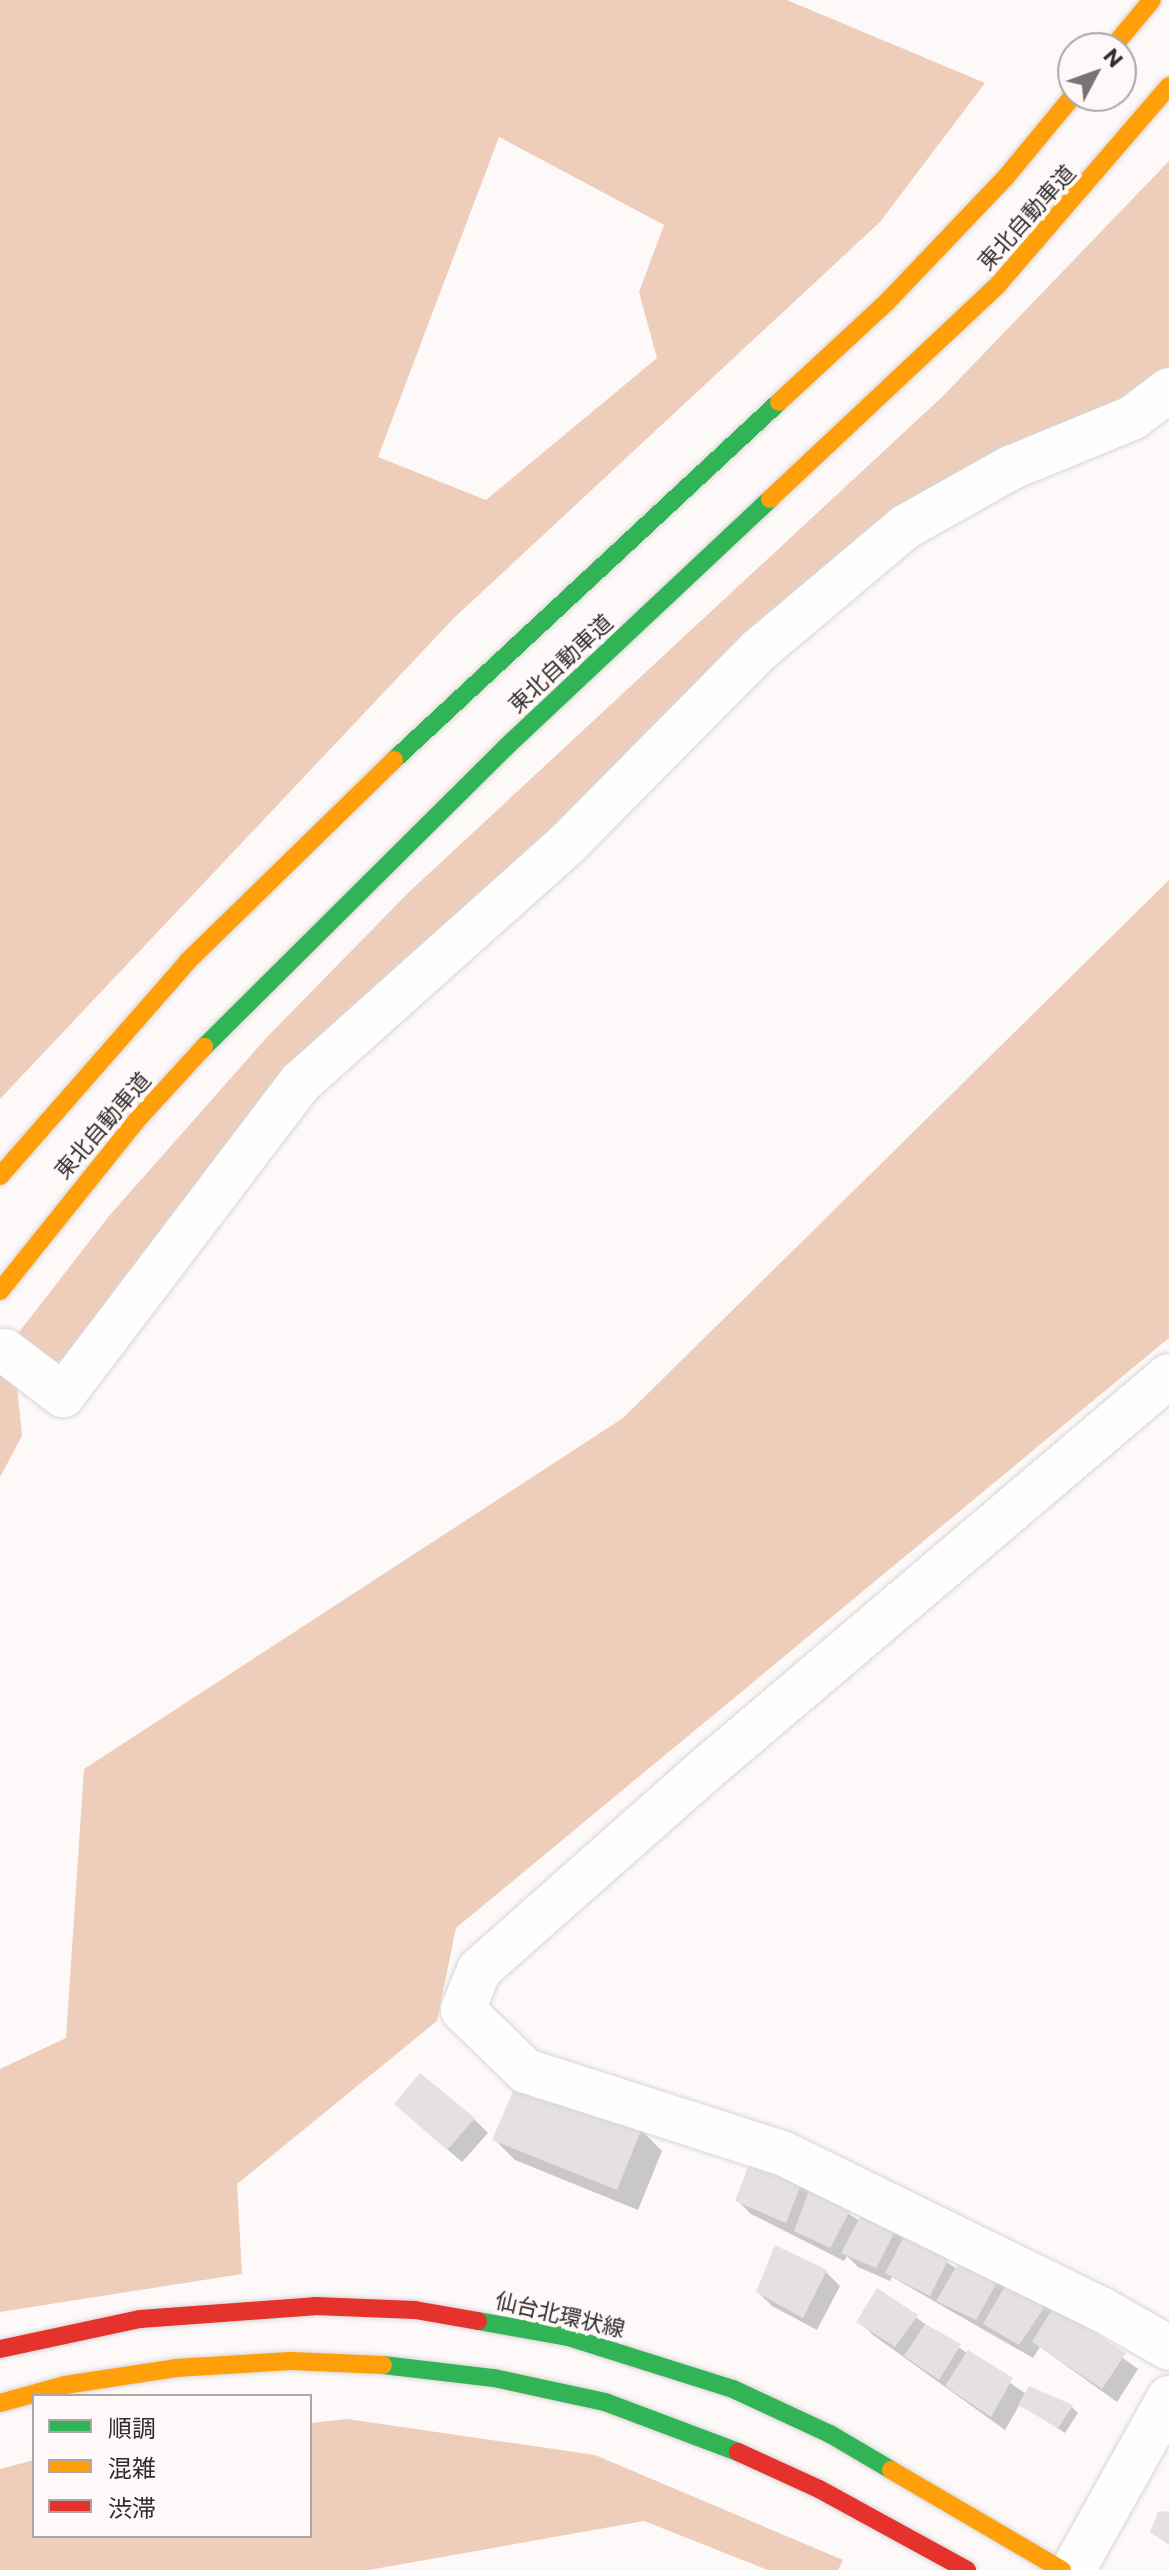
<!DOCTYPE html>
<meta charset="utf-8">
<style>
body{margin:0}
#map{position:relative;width:1169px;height:2570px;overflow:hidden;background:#fdf9f9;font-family:Commissioner,"Noto Sans JP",sans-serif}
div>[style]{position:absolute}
.forest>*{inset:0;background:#eeceba}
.shadow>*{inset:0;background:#0003}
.building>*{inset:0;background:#e5e1e2}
.roads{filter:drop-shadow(0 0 2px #dad5d5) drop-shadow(0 0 2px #dad5d5)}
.street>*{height:44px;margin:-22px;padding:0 22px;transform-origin:22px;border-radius:22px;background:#fffefe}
.fast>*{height:18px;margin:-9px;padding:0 9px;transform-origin:9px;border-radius:9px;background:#30b455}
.slow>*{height:18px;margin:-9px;padding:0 9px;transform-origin:9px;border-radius:9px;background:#ff9f0a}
.jam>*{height:18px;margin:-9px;padding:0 9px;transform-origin:9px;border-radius:9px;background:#e5322d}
span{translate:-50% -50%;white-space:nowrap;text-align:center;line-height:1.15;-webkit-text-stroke:8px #fef8f8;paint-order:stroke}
.street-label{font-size:22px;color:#312c2c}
.legend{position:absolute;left:32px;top:2394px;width:280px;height:144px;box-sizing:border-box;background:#fef8f8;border:2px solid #aca6a6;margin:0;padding:10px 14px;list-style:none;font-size:24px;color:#312c2c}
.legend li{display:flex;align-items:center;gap:16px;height:40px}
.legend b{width:40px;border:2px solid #aca6a6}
.north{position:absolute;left:1057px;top:32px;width:80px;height:80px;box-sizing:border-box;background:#fef8f8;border:2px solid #aca6a6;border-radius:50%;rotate:49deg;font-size:22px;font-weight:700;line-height:32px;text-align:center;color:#312c2c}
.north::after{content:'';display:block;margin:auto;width:28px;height:36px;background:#787474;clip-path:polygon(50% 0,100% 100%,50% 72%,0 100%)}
</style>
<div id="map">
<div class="forest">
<div style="clip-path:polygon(evenodd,0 0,787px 0,985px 83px,880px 222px,454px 618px,0 1099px,0 0,499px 137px,664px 225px,639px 292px,657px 358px,486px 500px,378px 457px,499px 137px)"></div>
<div style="clip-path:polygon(1169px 161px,1169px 367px,1132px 401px,1047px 436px,340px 1022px,80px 1352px,50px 1364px,16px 1336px,109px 1216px,268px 1036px,409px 892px,942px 397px)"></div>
<div style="clip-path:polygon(1169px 880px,1169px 1338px,456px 1928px,437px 2021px,237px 2184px,242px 2274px,0 2312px,0 2069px,66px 2038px,84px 1769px,623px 1418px)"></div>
<div style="clip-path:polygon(0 1373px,17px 1386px,22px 1436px,0 1477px)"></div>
<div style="clip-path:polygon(347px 2419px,595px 2455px,843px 2560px,838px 2570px,768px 2570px,644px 2521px,369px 2570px,0 2570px,0 2469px,34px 2460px,34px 2536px,310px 2536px,310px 2423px)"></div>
</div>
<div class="shadow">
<div style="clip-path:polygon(411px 2118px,474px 2119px,488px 2133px,462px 2162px)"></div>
<div style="clip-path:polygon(641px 2130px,662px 2151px,638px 2210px,515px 2160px,494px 2139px)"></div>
<div style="clip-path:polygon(801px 2184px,860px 2221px,866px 2209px,957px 2269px,963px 2260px,1061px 2313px,1138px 2369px,1117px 2402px,1040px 2347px,1033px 2358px,892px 2277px,890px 2281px,858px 2267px,847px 2256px,844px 2261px,751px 2214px,737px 2200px)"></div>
<div style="clip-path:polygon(826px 2272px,840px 2286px,817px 2330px,772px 2306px,758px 2292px)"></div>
<div style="clip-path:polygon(878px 2291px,1026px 2394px,1072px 2407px,1078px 2413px,1065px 2433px,1020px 2404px,1005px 2430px,873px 2335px,859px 2321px)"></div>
</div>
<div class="building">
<div style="clip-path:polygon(420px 2073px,475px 2118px,447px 2150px,394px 2104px)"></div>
<div style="clip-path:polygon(517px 2082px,642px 2128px,617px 2190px,492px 2140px)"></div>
<div style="clip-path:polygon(751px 2159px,802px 2182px,786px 2223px,735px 2201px)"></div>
<div style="clip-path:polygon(810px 2188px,851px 2209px,830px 2248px,794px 2231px)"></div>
<div style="clip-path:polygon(866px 2206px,898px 2226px,876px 2268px,841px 2253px)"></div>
<div style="clip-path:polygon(906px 2233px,949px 2258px,930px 2296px,885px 2273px)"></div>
<div style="clip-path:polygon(775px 2245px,827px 2270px,803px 2318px,756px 2292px)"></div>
<div style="clip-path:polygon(962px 2257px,1000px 2277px,976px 2320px,936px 2301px)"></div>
<div style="clip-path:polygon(1009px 2279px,1050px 2299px,1019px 2345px,983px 2324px)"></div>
<div style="clip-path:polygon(877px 2288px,918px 2315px,895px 2347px,856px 2322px)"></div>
<div style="clip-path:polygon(1054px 2306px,1126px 2353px,1102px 2389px,1032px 2342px)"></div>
<div style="clip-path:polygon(925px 2324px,961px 2344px,939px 2380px,904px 2356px)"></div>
<div style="clip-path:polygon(968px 2350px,1013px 2378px,991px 2417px,945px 2386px)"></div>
<div style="clip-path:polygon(1029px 2386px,1073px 2405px,1058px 2428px,1018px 2405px)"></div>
<div style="clip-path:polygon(1169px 2511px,1169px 2545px,1150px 2532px,1158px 2512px)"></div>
</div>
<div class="roads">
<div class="street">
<div style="left:5px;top:1351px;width:73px;rotate:37.2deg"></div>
<div style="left:63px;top:1395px;width:393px;rotate:-52.8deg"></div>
<div style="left:301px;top:1082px;width:358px;rotate:-41.8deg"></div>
<div style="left:568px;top:843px;width:272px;rotate:-45.3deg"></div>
<div style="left:759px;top:650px;width:191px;rotate:-40.1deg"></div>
<div style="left:905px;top:527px;width:120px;rotate:-29.3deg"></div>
<div style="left:1010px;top:468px;width:132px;rotate:-22.3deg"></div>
<div style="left:1132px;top:418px;width:46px;rotate:-37.1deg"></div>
<div style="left:1169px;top:1376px;width:609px;rotate:139.66deg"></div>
<div style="left:705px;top:1770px;width:302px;rotate:138.5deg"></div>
<div style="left:479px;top:1970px;width:43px;rotate:111.8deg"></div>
<div style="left:463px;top:2010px;width:88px;rotate:44.1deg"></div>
<div style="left:526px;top:2071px;width:271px;rotate:17.8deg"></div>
<div style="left:784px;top:2154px;width:353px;rotate:26.1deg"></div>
<div style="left:1101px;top:2309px;width:78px;rotate:29.8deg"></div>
<div style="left:1073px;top:2570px;width:197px;rotate:-60.8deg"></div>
</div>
<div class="fast">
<div style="left:394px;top:760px;width:526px;rotate:-42.92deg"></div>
<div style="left:204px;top:1047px;width:424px;rotate:-44.8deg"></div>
<div style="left:505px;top:748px;width:364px;rotate:-43.2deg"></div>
<div style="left:478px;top:2321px;width:91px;rotate:10.1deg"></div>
<div style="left:568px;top:2337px;width:173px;rotate:17.5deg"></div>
<div style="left:733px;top:2389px;width:107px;rotate:24.9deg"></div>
<div style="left:830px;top:2434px;width:71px;rotate:30.5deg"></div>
<div style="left:383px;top:2365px;width:112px;rotate:6.7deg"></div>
<div style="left:494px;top:2378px;width:114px;rotate:12.2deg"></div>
<div style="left:605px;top:2402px;width:142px;rotate:20.6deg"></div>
</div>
<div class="slow">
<div style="left:1112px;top:48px;width:62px;rotate:-50.2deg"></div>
<div style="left:779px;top:402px;width:146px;rotate:-42.8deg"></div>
<div style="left:886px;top:303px;width:174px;rotate:-46.4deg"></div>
<div style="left:1006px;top:177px;width:105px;rotate:-50.4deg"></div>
<div style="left:770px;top:499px;width:311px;rotate:-43.2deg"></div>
<div style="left:997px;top:286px;width:264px;rotate:-49.3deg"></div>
<div style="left:0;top:1176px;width:286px;rotate:-48.8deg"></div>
<div style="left:188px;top:961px;width:288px;rotate:-44.3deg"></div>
<div style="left:0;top:1291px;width:221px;rotate:-51.3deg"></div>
<div style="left:138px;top:1119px;width:98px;rotate:-47.5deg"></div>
<div style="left:0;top:2403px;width:67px;rotate:-15.5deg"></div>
<div style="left:65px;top:2385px;width:112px;rotate:-8.7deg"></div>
<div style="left:176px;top:2368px;width:115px;rotate:-3.5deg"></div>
<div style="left:291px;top:2361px;width:92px;rotate:2.5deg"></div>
<div style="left:891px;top:2470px;width:198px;rotate:30.3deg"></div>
</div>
<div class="jam">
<div style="left:0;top:2349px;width:143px;rotate:-12.1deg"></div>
<div style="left:140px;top:2319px;width:175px;rotate:-4.2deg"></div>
<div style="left:315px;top:2306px;width:100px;rotate:2.3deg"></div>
<div style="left:415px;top:2310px;width:64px;rotate:9.9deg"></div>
<div style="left:738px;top:2452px;width:89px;rotate:24.6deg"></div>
<div style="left:819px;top:2489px;width:169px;rotate:28.7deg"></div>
</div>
</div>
<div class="street-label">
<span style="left:1026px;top:217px;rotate:-48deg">東北自動車道</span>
<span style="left:560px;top:663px;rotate:-43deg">東北自動車道</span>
<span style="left:102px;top:1125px;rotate:-49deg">東北自動車道</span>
<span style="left:560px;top:2314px;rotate:13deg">仙台北環状線</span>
</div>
<ul class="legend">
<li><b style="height:10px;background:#30b455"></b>順調</li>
<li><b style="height:10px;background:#ff9f0a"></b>混雑</li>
<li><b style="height:10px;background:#e5322d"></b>渋滞</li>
</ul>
<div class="north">N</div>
</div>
